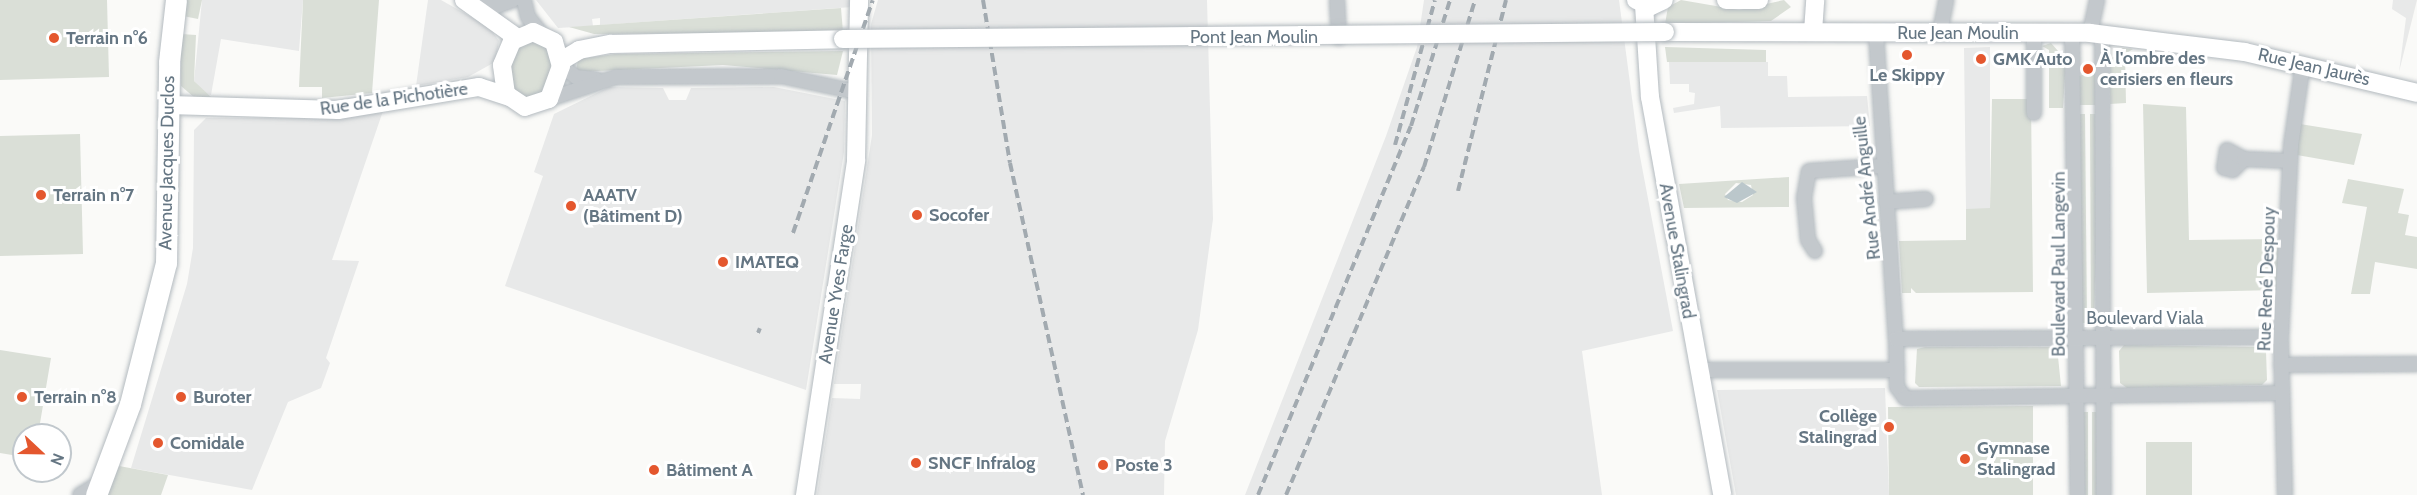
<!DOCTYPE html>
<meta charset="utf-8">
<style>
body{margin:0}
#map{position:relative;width:2417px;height:495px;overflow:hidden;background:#fafaf8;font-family:Cabin,sans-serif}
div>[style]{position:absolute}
.built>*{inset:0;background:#e8e9e9}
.green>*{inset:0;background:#dadfd7}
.water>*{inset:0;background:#bbc7cb}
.roads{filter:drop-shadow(0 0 2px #b3babf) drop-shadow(0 0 2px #b3babf)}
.street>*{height:14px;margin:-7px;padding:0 7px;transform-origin:7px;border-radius:7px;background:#c3c8cc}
.secondary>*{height:18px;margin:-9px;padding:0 9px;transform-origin:9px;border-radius:9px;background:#fff}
.primary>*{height:21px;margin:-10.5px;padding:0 10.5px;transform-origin:10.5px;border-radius:10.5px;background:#fff}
.rail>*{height:4px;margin-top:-2px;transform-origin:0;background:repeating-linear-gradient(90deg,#a2aab0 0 9px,transparent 0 13.5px)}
.bridges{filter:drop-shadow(0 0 2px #b3babf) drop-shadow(0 0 2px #b3babf)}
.secondary-bridge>*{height:18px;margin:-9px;padding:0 9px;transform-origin:9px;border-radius:9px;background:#fff}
.dots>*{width:16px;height:16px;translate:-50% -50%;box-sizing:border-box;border:3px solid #fff;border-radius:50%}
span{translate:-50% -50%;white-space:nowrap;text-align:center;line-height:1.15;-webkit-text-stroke:6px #fff;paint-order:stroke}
.street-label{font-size:18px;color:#657683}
.poi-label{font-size:18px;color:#657683;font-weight:700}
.left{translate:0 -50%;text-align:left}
.right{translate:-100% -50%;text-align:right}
.north{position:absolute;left:12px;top:423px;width:60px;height:60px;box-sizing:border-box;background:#fff;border:2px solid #c1c8cd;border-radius:50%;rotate:112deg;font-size:16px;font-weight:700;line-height:24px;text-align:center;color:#657683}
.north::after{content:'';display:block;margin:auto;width:21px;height:27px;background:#e4572e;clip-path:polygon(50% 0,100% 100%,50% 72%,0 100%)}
</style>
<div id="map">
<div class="built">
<div style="clip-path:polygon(202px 0,303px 0,299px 51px,221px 39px,211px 95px,205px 94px,194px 81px)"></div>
<div style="clip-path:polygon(428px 0,441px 0,489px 27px,499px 41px,495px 62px,468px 77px,416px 86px)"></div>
<div style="clip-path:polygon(536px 0,852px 0,852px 7px,600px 25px,600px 18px,592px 19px,593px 26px,558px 28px)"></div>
<div style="clip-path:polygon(878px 0,1207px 0,1213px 219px,1198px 330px,1165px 441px,1164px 495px,817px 495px,832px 398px,860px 399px,861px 384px,834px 384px,872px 135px,871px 24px)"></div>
<div style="clip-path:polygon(1424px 0,1619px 0,1639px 151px,1673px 331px,1582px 351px,1602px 495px,1245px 495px,1386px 136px,1417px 47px)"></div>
<div style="clip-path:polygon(2393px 0,2417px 0,2399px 72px,2406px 18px,2392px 9px)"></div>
<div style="clip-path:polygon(1990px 47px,1990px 209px,1966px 209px,1964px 48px)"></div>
<div style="clip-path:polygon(1669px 62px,1768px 62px,1768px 76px,1787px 76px,1788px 97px,1867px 96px,1870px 126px,1721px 128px,1720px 106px,1674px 113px,1673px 108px,1694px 104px,1695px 93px,1689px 92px,1689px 84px,1670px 84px)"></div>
<div style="clip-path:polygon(609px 87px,663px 88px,669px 100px,686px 100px,691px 88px,774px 87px,845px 101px,844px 152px,806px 390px,505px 286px,543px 176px,534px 172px,554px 114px)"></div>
<div style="clip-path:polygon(383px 111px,332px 260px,359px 261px,326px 358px,330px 363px,321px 388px,288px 402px,252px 490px,131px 468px,187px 284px,193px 248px,194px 130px,206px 118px,326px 118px)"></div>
<div style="clip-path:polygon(1885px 388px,1889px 495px,1736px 495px,1717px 390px)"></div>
</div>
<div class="green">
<div style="clip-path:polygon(0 0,107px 0,109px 77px,0 80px)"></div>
<div style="clip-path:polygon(184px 0,202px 0,198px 19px,183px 16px)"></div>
<div style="clip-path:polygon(303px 0,379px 0,372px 93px,322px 98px,322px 87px,299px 87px)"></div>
<div style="clip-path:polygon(1681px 0,1739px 10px,1784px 0,1791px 7px,1771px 21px,1665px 24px,1668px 7px)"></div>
<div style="clip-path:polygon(841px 8px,843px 32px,594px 34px,569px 27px)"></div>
<div style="clip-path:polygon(181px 34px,196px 35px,194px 81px,211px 97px,195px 98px,181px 86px)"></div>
<div style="clip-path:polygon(532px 39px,544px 41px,554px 59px,543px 92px,526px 98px,513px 89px,511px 67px,516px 49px)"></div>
<div style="clip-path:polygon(2051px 43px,2066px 60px,2063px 108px,2049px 108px,2049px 50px,2042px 46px)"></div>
<div style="clip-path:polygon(1665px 47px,1766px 50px,1766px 62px,1667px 62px)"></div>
<div style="clip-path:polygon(2123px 48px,2133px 49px,2125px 54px,2126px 103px,2110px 104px,2110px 60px)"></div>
<div style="clip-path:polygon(843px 51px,837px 75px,723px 65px,576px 72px,578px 59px,615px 54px)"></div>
<div style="clip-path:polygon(2091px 72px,2096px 74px,2097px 105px,2078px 105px,2079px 76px)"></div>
<div style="clip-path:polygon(1992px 99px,2031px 99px,2033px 292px,1916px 293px,1911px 288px,1911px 293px,1902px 293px,1899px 241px,1966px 240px,1966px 209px,1990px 208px)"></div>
<div style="clip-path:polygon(2143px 104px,2186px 107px,2189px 240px,2279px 239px,2277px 290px,2147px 293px)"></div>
<div style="clip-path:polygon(2076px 114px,2085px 114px,2087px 323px,2082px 323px)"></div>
<div style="clip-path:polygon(2090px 114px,2100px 114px,2094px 323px,2091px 323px)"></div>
<div style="clip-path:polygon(2300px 124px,2362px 134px,2354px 165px,2297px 155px)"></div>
<div style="clip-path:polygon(80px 134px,83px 254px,0 256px,0 136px)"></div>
<div style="clip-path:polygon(evenodd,1789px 177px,1789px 207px,1684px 208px,1679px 184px,1789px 177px,1736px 183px,1751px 185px,1753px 195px,1742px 202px,1728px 200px,1725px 194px,1736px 183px)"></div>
<div style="clip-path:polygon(2348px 179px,2404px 189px,2398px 213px,2409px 215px,2405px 235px,2417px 237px,2417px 269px,2375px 262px,2370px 294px,2351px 294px,2367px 207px,2342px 203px)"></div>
<div style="clip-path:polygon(2124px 345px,2258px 347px,2266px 351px,2267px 380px,2262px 385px,2127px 388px,2120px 383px,2119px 351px)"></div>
<div style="clip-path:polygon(1925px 347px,2057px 347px,2061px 386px,1919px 387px,1915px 383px,1917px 349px)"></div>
<div style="clip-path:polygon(0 350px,51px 358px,38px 435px,24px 435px,24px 457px,0 453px)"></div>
<div style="clip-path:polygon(2033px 406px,2033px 495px,1889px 495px,1888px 407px)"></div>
<div style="clip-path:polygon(2082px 412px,2088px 412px,2088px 495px,2082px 495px)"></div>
<div style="clip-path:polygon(2092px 412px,2097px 412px,2098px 495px,2092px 495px)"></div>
<div style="clip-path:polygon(2146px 442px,2192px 442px,2192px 495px,2146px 495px)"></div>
<div style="clip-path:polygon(119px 466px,168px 475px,161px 495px,108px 495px)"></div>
</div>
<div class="water">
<div style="clip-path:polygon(1742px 182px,1757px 192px,1737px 203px,1724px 197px)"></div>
</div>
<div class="roads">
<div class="street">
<div style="left:524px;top:0;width:17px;rotate:77deg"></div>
<div style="left:528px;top:17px;width:22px;rotate:51deg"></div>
<div style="left:1337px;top:0;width:37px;rotate:87deg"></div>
<div style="left:472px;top:3px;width:22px;rotate:10deg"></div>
<div style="left:494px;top:7px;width:20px;rotate:-20deg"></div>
<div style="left:1940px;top:32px;width:33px;rotate:-79deg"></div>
<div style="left:2034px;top:32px;width:81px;rotate:90deg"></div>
<div style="left:2072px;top:32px;width:463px;rotate:89.3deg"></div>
<div style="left:1876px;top:33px;width:307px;rotate:86.3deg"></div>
<div style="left:2090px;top:33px;width:34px;rotate:-78deg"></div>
<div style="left:2102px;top:35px;width:460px;rotate:89.8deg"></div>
<div style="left:561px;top:66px;width:19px;rotate:36deg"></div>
<div style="left:576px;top:77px;width:20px;rotate:6deg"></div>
<div style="left:549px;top:99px;width:71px;rotate:-18.2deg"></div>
<div style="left:616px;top:77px;width:165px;rotate:-0.3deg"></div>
<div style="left:781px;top:76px;width:78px;rotate:11.9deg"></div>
<div style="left:2244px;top:159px;width:16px;rotate:135deg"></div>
<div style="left:2233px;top:170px;width:9px;rotate:-167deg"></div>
<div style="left:2224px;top:168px;width:18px;rotate:-81deg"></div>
<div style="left:2227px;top:150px;width:19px;rotate:28deg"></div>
<div style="left:2244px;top:159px;width:46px;rotate:2.5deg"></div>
<div style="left:1886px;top:202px;width:40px;rotate:-4.3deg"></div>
<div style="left:1815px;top:251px;width:13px;rotate:-122deg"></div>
<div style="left:1808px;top:240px;width:42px;rotate:-95.4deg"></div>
<div style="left:1804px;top:198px;width:27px;rotate:-80deg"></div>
<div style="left:1809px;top:171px;width:73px;rotate:-3.9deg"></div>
<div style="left:2281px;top:365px;width:136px;rotate:-0.4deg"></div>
<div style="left:1699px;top:370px;width:198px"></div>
<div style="left:2281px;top:393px;width:376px;rotate:179.2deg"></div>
<div style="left:1905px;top:398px;width:14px;rotate:-126deg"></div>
<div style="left:1897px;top:387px;width:48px;rotate:-91.2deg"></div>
<div style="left:1896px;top:339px;width:385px;rotate:-0.3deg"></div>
<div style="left:80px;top:495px;width:22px;rotate:-32deg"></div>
<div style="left:2285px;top:495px;width:158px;rotate:-91.5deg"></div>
<div style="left:2281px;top:337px;width:192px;rotate:-87deg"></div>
<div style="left:2291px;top:145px;width:82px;rotate:-81.6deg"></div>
</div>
<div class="secondary">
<div style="left:464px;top:0;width:64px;rotate:35.4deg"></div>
<div style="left:1636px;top:0;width:16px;rotate:22deg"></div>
<div style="left:1651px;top:6px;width:14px;rotate:-25deg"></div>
<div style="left:1726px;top:0;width:33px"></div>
<div style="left:1644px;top:5px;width:92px;rotate:86.3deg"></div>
<div style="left:1650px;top:97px;width:404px;rotate:79.7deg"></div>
<div style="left:533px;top:32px;width:23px;rotate:25deg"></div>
<div style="left:554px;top:42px;width:25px;rotate:74deg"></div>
<div style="left:561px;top:66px;width:35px;rotate:110deg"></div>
<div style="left:549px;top:99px;width:25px;rotate:162deg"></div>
<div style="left:525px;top:107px;width:23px;rotate:-146deg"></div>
<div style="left:506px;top:94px;width:29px;rotate:-98deg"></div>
<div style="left:502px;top:65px;width:26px;rotate:-67deg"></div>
<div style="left:512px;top:41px;width:23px;rotate:-23deg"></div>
<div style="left:1665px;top:32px;width:425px;rotate:0.1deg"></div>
<div style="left:2090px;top:33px;width:156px;rotate:7deg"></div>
<div style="left:2245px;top:52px;width:177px;rotate:13.4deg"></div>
<div style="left:1813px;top:32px;width:32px;rotate:-86deg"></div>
<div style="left:561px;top:61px;width:21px;rotate:-31deg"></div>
<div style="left:579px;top:50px;width:33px;rotate:-11deg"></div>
<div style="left:611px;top:44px;width:232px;rotate:-1.2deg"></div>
<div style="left:169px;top:105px;width:169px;rotate:1.7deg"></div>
<div style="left:338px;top:110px;width:143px;rotate:-9.3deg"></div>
<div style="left:479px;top:87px;width:32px;rotate:18deg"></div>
<div style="left:805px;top:495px;width:339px;rotate:-81.3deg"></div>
<div style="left:856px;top:160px;width:160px;rotate:-88.9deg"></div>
</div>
<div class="primary">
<div style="left:96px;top:495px;width:97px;rotate:-69.5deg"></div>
<div style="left:130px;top:404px;width:146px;rotate:-75.7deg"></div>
<div style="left:166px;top:263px;width:201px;rotate:-89.1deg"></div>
<div style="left:169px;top:62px;width:62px;rotate:-83.6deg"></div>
</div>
</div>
<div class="rail">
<div style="left:983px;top:0;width:165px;rotate:80.6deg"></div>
<div style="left:1010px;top:163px;width:340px;rotate:77.6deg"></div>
<div style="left:1395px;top:145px;width:150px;rotate:-74.6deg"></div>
<div style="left:1458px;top:191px;width:197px;rotate:-75.9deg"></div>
<div style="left:793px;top:233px;width:246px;rotate:-71.1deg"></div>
<div style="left:758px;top:333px;width:5px;rotate:-68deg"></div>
<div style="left:1258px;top:495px;width:399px;rotate:-67.5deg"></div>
<div style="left:1411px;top:126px;width:132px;rotate:-72.8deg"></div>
<div style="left:1286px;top:495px;width:356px;rotate:-67.2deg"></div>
<div style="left:1424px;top:167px;width:175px;rotate:-73deg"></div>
</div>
<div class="bridges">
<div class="secondary-bridge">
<div style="left:843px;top:39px;width:822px;rotate:-0.49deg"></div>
</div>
</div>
<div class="dots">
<div style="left:54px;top:38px;background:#e4572e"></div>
<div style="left:1907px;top:55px;background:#e4572e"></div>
<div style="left:1981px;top:59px;background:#e4572e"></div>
<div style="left:2088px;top:69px;background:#e4572e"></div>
<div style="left:41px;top:195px;background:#e4572e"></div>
<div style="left:571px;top:206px;background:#e4572e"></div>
<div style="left:917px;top:215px;background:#e4572e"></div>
<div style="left:723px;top:262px;background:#e4572e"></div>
<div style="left:22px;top:397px;background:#e4572e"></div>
<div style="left:181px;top:397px;background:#e4572e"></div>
<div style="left:1889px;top:427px;background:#e4572e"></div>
<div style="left:158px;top:443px;background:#e4572e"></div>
<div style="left:1965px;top:459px;background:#e4572e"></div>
<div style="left:916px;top:463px;background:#e4572e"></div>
<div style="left:1103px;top:465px;background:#e4572e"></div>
<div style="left:654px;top:470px;background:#e4572e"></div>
</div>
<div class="street-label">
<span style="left:1958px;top:33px">Rue Jean Moulin</span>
<span style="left:1254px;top:37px">Pont Jean Moulin</span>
<span style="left:2314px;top:67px;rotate:13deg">Rue Jean Jaurès</span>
<span style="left:394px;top:99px;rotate:-8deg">Rue de la Pichotière</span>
<span style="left:167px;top:163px;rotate:-89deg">Avenue Jacques Duclos</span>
<span style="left:1867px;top:188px;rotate:-96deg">Rue André Anguille</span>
<span style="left:1677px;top:251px;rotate:80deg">Avenue Stalingrad</span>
<span style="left:2059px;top:264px;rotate:-90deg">Boulevard Paul Langevin</span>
<span style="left:2267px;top:279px;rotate:-88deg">Rue René Despouy</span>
<span style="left:836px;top:294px;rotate:-81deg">Avenue Yves Farge</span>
<span style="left:2145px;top:318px">Boulevard Viala</span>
</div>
<div class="poi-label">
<span class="left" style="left:66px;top:38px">Terrain n°6</span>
<span class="left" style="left:1993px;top:59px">GMK Auto</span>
<span class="left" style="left:2100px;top:69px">À l'ombre des<br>cerisiers en fleurs</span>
<span style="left:1907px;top:75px">Le Skippy</span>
<span class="left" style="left:53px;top:195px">Terrain n°7</span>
<span class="left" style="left:583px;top:206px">AAATV<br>(Bâtiment D)</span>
<span class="left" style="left:929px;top:215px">Socofer</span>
<span class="left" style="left:735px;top:262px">IMATEQ</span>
<span class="left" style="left:34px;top:397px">Terrain n°8</span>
<span class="left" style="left:193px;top:397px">Buroter</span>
<span class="right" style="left:1877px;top:427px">Collège<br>Stalingrad</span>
<span class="left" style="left:170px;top:443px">Comidale</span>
<span class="left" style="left:1977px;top:459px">Gymnase<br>Stalingrad</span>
<span class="left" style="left:928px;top:463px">SNCF Infralog</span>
<span class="left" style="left:1115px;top:465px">Poste 3</span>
<span class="left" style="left:666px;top:470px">Bâtiment A</span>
</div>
<div class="north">N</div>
</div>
